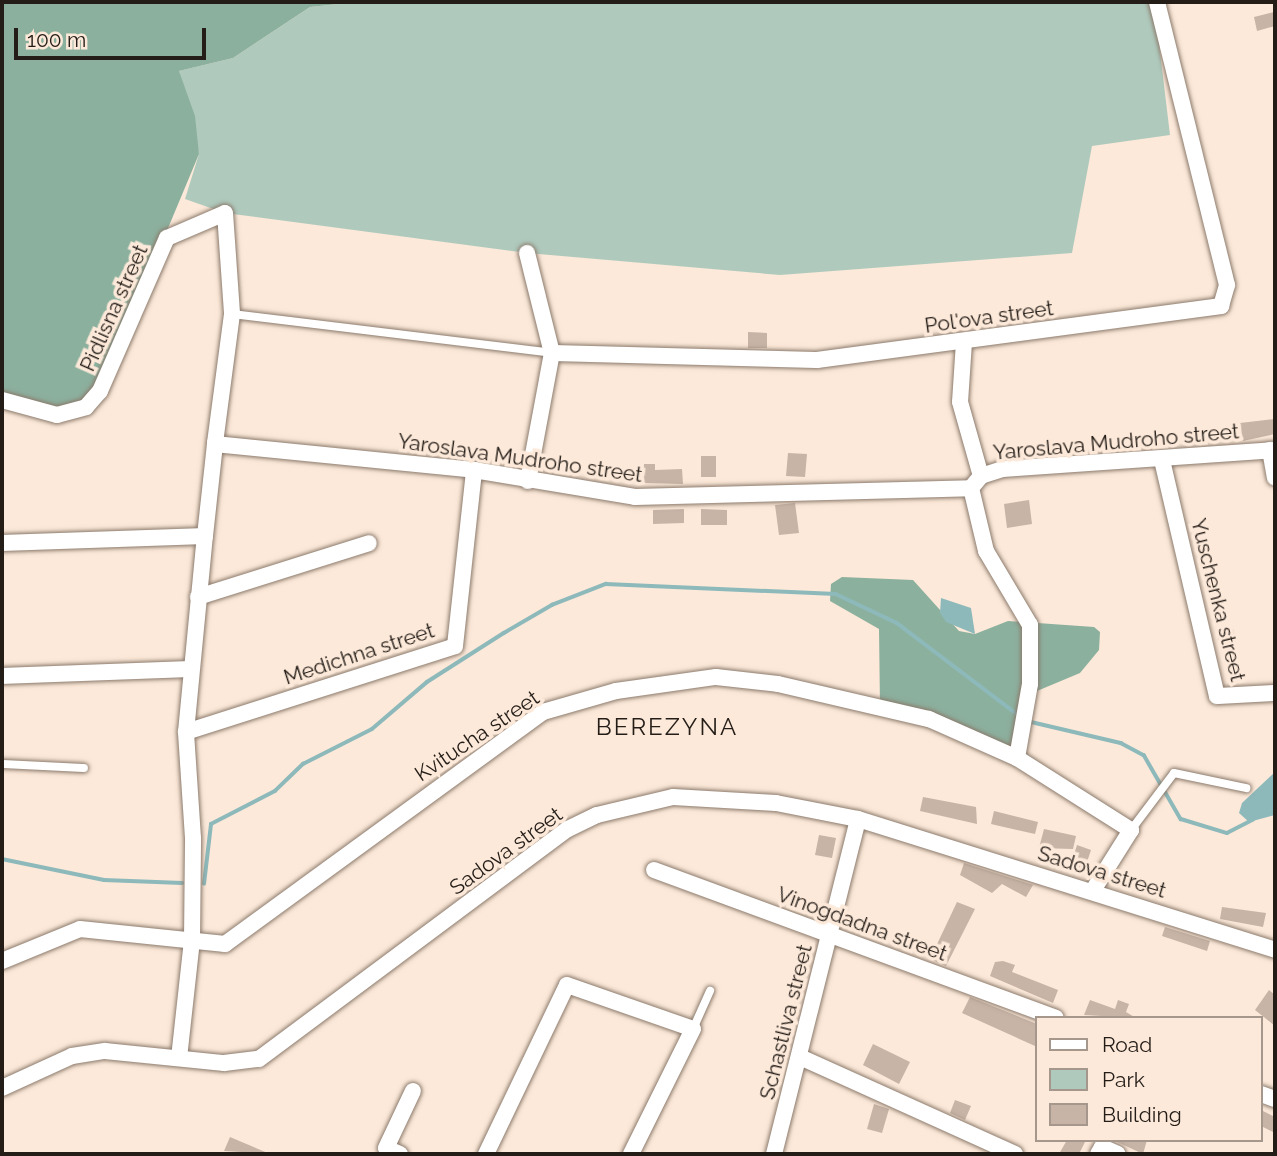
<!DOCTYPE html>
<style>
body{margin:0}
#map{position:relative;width:1277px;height:1156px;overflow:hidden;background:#fce9d9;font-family:Raleway,sans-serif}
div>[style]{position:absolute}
.green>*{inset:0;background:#afcabd}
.forest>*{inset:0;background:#8cb09e}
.water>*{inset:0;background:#8db9bb}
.stream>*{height:3.5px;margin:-1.75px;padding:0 1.75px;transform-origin:1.75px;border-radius:1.75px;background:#8db9bb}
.building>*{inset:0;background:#c7b4a6}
.roads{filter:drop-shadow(0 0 2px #8b7a6c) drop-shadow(0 0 2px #8b7a6c)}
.service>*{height:8px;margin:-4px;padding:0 4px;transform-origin:4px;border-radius:4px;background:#fff}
.minor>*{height:16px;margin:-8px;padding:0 8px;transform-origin:8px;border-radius:8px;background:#fff}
span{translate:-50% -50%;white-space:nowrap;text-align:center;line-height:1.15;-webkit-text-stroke:7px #fce9d9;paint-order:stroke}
.street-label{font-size:21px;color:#231c17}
.quarter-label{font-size:24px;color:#231c17;letter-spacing:2px}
.frame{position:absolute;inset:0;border:4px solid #231c17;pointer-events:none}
.legend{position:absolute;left:1035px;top:1016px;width:228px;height:126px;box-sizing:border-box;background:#fce9d9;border:2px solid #a5978b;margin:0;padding:9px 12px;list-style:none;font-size:21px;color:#231c17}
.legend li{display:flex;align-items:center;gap:14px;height:35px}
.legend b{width:35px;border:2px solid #a5978b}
.scale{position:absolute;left:14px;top:28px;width:192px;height:32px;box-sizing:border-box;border:4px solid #231c17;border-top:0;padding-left:9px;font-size:21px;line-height:24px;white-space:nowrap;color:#231c17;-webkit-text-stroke:5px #fce9d9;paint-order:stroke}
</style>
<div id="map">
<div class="green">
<div style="clip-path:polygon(357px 2px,1154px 2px,1170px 135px,1092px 146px,1072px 253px,780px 275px,527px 253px,225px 213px,185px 199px,199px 154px,179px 71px,233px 58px,310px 7px)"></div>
</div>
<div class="forest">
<div style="clip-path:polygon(2px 2px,357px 2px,310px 7px,233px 58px,179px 71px,195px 116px,199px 154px,100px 391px,77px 412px,2px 399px)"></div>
<div style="clip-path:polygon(842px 577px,913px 580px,959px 631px,975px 634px,1008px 621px,1094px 627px,1100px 632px,1099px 650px,1080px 673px,1037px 691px,1017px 758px,880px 707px,879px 629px,830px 601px,831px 584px)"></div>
</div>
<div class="water">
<div style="clip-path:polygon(941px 598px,971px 608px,975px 634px,946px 622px,940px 613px)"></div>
<div style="clip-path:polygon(1275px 772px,1275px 815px,1249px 822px,1239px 813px,1242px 803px)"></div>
</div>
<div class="stream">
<div style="left:1027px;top:721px;width:97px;rotate:13.2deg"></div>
<div style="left:1121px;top:743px;width:26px;rotate:28deg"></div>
<div style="left:1144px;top:755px;width:74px;rotate:60deg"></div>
<div style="left:1181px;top:819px;width:48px;rotate:16.9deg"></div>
<div style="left:1227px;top:833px;width:29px;rotate:-27deg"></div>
<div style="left:2px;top:859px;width:104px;rotate:11.6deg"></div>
<div style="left:104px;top:880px;width:78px;rotate:2.2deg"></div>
<div style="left:204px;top:884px;width:60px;rotate:-83.3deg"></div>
<div style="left:211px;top:824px;width:72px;rotate:-27.3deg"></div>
<div style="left:275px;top:791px;width:39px;rotate:-44deg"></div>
<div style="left:303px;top:764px;width:77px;rotate:-26.9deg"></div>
<div style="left:372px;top:729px;width:72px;rotate:-40.5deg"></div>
<div style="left:427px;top:682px;width:91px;rotate:-32.5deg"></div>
<div style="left:504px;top:633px;width:56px;rotate:-30.3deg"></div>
<div style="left:552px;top:605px;width:58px;rotate:-21.3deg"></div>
<div style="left:606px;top:584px;width:230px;rotate:2.5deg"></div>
<div style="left:836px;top:594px;width:68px;rotate:25.4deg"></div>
<div style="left:897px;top:623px;width:152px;rotate:37.2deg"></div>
</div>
<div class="building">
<div style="clip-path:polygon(1274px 12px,1275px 26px,1257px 31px,1254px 17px)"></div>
<div style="clip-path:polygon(748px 332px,767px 333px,767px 348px,748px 348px)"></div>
<div style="clip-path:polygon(1275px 419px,1275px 434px,1243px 441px,1240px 423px)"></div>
<div style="clip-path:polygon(788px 453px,807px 454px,805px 477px,786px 476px)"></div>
<div style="clip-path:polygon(701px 456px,716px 456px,716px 477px,701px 477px)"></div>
<div style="clip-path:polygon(644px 464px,655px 464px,655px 470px,682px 469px,683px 484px,643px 483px)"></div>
<div style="clip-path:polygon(1029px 500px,1032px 524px,1007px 528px,1004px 504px)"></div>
<div style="clip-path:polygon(795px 503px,799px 533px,779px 535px,775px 505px)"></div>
<div style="clip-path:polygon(684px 509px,684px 523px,653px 524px,653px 510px)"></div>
<div style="clip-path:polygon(701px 509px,727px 510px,727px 525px,701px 525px)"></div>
<div style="clip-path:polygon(1233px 629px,1236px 643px,1220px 646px,1217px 632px)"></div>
<div style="clip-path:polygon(923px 797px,976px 807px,977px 824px,920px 811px)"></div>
<div style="clip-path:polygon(994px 811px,1038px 822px,1035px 834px,991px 824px)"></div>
<div style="clip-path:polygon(1044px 829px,1076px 836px,1073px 849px,1039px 848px)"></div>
<div style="clip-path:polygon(819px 835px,836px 838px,832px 858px,815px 855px)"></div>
<div style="clip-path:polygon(1077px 845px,1091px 850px,1084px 871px,1070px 867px)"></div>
<div style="clip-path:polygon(964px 863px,1033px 885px,1026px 897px,1002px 884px,992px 893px,960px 875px)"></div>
<div style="clip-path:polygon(957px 902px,975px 909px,946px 966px,930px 959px)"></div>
<div style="clip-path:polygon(1222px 907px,1266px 913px,1263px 927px,1220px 919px)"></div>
<div style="clip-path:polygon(1165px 927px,1210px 941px,1207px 951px,1162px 936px)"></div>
<div style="clip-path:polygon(1003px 961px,1015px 965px,1012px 972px,1058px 990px,1053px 1003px,990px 976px,995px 962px)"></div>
<div style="clip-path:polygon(1269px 990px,1275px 995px,1275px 1026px,1255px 1010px)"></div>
<div style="clip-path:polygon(970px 997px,1037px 1024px,1035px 1046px,962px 1013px)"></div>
<div style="clip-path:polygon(1090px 1000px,1115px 1009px,1118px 1000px,1129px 1004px,1126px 1012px,1136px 1018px,1084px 1015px)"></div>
<div style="clip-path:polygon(873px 1044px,910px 1062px,899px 1084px,863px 1065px)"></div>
<div style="clip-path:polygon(955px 1100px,971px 1106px,965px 1120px,950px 1113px)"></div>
<div style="clip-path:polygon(874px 1104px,889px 1109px,882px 1133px,867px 1129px)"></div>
<div style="clip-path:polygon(1261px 1110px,1275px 1117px,1275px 1133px,1261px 1126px)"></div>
<div style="clip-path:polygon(230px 1137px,270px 1154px,224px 1151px)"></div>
<div style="clip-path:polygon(1067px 1140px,1086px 1140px,1079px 1154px,1059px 1154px)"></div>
<div style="clip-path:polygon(1113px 1140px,1147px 1140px,1143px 1154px)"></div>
</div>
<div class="roads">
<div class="service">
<div style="left:232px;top:314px;width:322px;rotate:6.9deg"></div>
<div style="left:2px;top:764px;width:82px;rotate:2.8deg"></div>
<div style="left:1131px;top:830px;width:71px;rotate:-53deg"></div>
<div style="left:1174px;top:773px;width:74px;rotate:11.8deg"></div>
<div style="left:693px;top:1029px;width:42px;rotate:-65.9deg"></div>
</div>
<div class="minor">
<div style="left:527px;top:253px;width:103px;rotate:76deg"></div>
<div style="left:552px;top:353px;width:265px;rotate:1.5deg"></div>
<div style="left:817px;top:360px;width:408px;rotate:-7.6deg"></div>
<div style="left:1221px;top:306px;width:22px;rotate:-74deg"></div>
<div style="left:1227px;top:285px;width:292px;rotate:-103.9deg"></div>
<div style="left:964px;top:342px;width:60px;rotate:93.8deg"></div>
<div style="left:960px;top:402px;width:77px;rotate:74.2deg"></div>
<div style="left:2px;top:400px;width:57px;rotate:15.3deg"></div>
<div style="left:57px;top:415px;width:30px;rotate:-15deg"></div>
<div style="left:86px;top:407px;width:21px;rotate:-49deg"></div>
<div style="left:100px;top:391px;width:167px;rotate:-66.4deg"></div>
<div style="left:167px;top:238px;width:63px;rotate:-23.3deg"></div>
<div style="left:225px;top:213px;width:101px;rotate:86deg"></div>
<div style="left:232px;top:314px;width:131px;rotate:97.5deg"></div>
<div style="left:1270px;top:450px;width:28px;rotate:80deg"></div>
<div style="left:1162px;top:460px;width:242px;rotate:76.9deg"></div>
<div style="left:1217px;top:696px;width:58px;rotate:-3deg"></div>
<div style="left:528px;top:481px;width:130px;rotate:-79.4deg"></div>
<div style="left:971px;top:488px;width:65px;rotate:76.6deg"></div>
<div style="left:986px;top:551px;width:86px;rotate:59.3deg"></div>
<div style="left:1030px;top:625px;width:59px;rotate:90deg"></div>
<div style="left:1030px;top:684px;width:75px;rotate:100deg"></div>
<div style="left:2px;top:543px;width:203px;rotate:-2deg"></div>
<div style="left:205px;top:536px;width:93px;rotate:-83.8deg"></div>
<div style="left:215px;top:444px;width:260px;rotate:5.7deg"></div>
<div style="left:474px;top:470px;width:163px;rotate:9.5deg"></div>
<div style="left:635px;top:497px;width:336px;rotate:-1.5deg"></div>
<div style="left:971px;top:488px;width:16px;rotate:-50deg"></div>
<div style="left:981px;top:476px;width:23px;rotate:-18deg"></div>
<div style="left:1003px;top:469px;width:273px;rotate:-4deg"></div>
<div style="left:198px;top:597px;width:179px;rotate:-17.5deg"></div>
<div style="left:2px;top:676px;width:187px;rotate:-2.1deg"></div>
<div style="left:186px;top:732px;width:282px;rotate:-17.7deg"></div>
<div style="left:455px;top:646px;width:177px;rotate:-83.8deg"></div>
<div style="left:654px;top:870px;width:428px;rotate:20.2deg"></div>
<div style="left:2px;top:961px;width:84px;rotate:-22.3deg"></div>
<div style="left:80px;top:929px;width:146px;rotate:5.9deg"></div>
<div style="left:225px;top:944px;width:394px;rotate:-36.1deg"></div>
<div style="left:543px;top:712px;width:76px;rotate:-16deg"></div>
<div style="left:616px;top:691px;width:101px;rotate:-8deg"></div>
<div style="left:716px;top:677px;width:62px;rotate:6.4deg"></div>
<div style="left:778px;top:684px;width:155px;rotate:13.1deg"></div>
<div style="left:929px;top:719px;width:96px;rotate:23.9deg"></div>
<div style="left:1017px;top:758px;width:135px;rotate:32.3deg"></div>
<div style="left:1131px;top:830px;width:73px;rotate:122.2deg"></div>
<div style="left:800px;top:1057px;width:236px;rotate:24.3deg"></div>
<div style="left:179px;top:1058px;width:119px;rotate:-83.7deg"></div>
<div style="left:192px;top:940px;width:102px;rotate:-89.4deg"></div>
<div style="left:193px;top:838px;width:106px;rotate:-93.8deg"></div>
<div style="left:186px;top:732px;width:197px;rotate:-84.5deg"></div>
<div style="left:2px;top:1088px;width:77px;rotate:-24.6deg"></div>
<div style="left:72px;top:1056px;width:33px;rotate:-9deg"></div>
<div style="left:105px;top:1051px;width:120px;rotate:5.8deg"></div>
<div style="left:224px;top:1063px;width:35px;rotate:-7deg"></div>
<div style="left:259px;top:1059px;width:385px;rotate:-36.7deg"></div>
<div style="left:568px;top:829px;width:32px;rotate:-26deg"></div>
<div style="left:597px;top:815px;width:78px;rotate:-13.3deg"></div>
<div style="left:673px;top:797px;width:103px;rotate:3.3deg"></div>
<div style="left:776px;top:803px;width:84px;rotate:11deg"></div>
<div style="left:858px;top:819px;width:437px;rotate:17.4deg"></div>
<div style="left:1261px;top:1094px;width:15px;rotate:20deg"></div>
<div style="left:400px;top:1154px;width:15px;rotate:-157deg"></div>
<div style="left:386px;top:1148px;width:63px;rotate:-64.7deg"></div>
<div style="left:486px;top:1154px;width:187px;rotate:-64.4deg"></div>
<div style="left:567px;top:985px;width:133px;rotate:19.2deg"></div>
<div style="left:693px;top:1029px;width:140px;rotate:116.4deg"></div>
<div style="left:774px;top:1154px;width:345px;rotate:-75.9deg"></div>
<div style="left:1098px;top:1154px;width:8px;rotate:-60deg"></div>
<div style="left:1102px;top:1147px;width:17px;rotate:24deg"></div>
</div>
</div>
<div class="street-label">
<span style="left:114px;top:308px;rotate:-66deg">Pidlisna street</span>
<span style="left:989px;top:317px;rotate:-8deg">Pol'ova street</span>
<span style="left:1116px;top:442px;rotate:-5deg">Yaroslava Mudroho street</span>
<span style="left:520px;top:458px;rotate:8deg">Yaroslava Mudroho street</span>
<span style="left:1218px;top:600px;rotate:76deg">Yuschenka street</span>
<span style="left:359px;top:654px;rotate:-18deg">Medichna street</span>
<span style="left:477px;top:736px;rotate:-34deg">Kvitucha street</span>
<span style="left:506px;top:851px;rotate:-36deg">Sadova street</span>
<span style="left:1102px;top:872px;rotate:17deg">Sadova street</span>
<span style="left:862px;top:924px;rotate:20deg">Vinogdadna street</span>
<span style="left:786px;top:1022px;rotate:-76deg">Schastliva street</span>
</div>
<div class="quarter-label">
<span style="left:667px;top:727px">BEREZYNA</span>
</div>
<div class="frame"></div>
<ul class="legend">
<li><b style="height:9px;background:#fff"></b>Road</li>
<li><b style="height:19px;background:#afcabd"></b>Park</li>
<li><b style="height:19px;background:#c7b4a6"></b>Building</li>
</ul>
<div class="scale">100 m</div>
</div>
